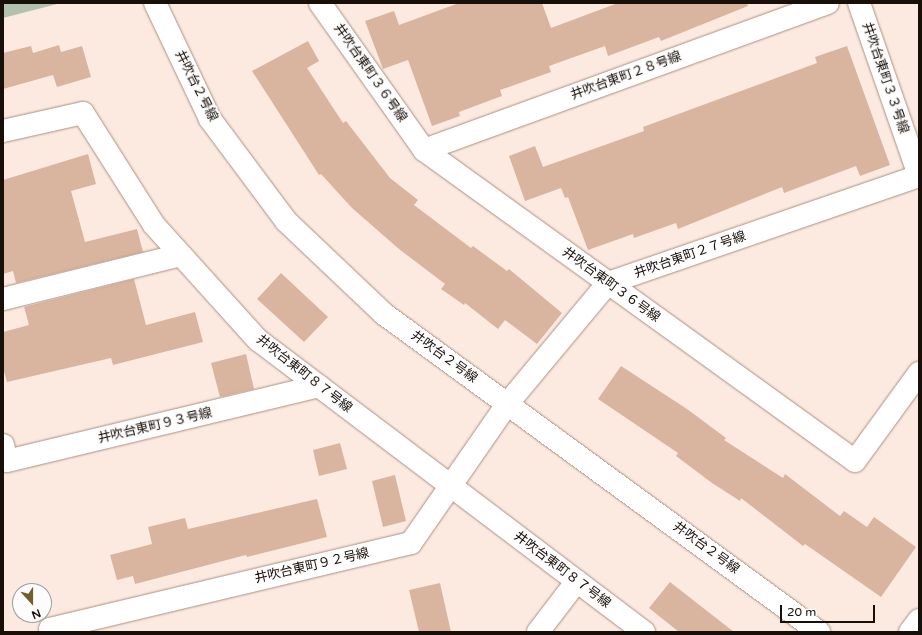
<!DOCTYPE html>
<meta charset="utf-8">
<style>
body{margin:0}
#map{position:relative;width:922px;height:635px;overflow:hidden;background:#fceae0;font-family:"Varela Round","Noto Sans JP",sans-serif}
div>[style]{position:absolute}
.green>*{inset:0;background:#b2c2ae}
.building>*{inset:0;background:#d9b5a0}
.roads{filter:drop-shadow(0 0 1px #ab9080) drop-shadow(0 0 1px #ab9080)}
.minor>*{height:22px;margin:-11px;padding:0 11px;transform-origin:11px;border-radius:11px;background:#fff}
.tertiary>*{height:22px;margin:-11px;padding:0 11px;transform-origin:11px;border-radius:11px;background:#fff}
span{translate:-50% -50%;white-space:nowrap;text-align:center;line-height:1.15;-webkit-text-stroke:3.5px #fcfcfc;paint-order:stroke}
.street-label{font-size:13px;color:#190f09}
.frame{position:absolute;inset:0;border:4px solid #190f09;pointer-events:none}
.north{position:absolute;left:12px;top:583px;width:40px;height:40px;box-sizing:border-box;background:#fcfcfc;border:1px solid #a19d9b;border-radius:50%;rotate:159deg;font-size:11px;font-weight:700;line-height:16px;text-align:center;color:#190f09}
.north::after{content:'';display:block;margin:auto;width:14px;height:18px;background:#745c2c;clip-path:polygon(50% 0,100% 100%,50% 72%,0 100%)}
.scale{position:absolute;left:780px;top:605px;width:95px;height:18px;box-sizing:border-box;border:2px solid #190f09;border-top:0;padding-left:5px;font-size:12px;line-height:14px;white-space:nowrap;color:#190f09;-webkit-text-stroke:3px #fcfcfc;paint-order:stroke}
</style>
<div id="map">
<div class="green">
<div style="clip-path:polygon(3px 3px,61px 3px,3px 18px)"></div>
</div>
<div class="building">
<div style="clip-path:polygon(459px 3px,542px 3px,551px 28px,618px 3px,747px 3px,748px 6px,661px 41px,659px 37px,608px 56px,605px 46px,549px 66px,551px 72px,500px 90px,502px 96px,459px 112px,460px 116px,432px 126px,408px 60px,383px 69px,365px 21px,394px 11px,399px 25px)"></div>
<div style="clip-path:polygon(308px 41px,319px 61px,307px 68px,343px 123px,346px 121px,390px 178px,418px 200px,414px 205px,471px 248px,473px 246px,507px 271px,509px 269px,562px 313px,537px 344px,505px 320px,498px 329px,465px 303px,464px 305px,441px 289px,445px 284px,399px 249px,352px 208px,321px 174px,319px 175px,252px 71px)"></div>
<div style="clip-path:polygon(59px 45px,61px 52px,82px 46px,91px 77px,57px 87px,53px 75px,3px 89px,3px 53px,31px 46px,33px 53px)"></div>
<div style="clip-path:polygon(847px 46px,890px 165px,860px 176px,856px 166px,784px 193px,782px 187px,678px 229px,676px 223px,634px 238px,633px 234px,588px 250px,568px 197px,565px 198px,561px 188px,525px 201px,509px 156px,535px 146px,543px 167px,644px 131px,643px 127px,817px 63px,815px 57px)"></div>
<div style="clip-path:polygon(88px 154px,96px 184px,71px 191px,85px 242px,137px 229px,143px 252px,16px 283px,13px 271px,3px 274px,3px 180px)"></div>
<div style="clip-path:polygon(281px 273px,328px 317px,304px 342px,257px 299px)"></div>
<div style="clip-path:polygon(134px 279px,146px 325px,195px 312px,203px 342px,113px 365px,111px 358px,7px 382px,3px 368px,3px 332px,29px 325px,24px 307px)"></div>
<div style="clip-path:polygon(246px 354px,254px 389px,220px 397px,211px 363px)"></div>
<div style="clip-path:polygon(621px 366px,687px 409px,726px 438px,724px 440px,783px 478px,785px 474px,840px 516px,844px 511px,867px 527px,874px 517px,916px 547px,881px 597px,805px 544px,803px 546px,741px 498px,740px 501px,712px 483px,676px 456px,678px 453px,598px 399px)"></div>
<div style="clip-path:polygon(340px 443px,347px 469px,319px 476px,313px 450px)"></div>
<div style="clip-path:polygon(395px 475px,406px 521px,383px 527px,372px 481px)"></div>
<div style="clip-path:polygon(317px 499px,327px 537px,247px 557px,246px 555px,135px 584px,133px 576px,117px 580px,110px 555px,152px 544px,148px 527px,185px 518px,188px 529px)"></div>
<div style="clip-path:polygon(670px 582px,734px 632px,679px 632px,649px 608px)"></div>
<div style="clip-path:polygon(440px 583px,451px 632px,419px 632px,409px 590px)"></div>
</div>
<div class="roads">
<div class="minor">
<div style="left:320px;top:3px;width:180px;rotate:54.7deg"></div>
<div style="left:424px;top:150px;width:531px;rotate:35.81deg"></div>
<div style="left:855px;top:461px;width:109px;rotate:-54deg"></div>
<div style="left:859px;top:3px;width:182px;rotate:70.8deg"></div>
<div style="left:3px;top:131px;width:82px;rotate:-12.7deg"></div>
<div style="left:83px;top:113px;width:133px;rotate:57.6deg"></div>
<div style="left:154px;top:225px;width:155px;rotate:47.9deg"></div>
<div style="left:258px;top:340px;width:484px;rotate:37.1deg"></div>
<div style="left:424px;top:150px;width:430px;rotate:-20deg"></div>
<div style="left:3px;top:299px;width:183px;rotate:-13.9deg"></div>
<div style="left:3px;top:445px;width:16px;rotate:76deg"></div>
<div style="left:7px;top:461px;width:321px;rotate:-13.5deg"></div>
<div style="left:51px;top:632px;width:3px;rotate:-108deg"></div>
<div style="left:50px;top:629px;width:371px;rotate:-13.4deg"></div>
<div style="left:411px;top:543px;width:170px;rotate:-55.3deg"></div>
<div style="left:508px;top:403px;width:156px;rotate:-50.2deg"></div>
<div style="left:608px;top:283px;width:329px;rotate:-19deg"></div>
<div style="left:538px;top:632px;width:64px;rotate:-52.6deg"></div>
</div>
<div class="tertiary">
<div style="left:155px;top:3px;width:128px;rotate:64.6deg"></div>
<div style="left:210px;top:119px;width:127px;rotate:53.3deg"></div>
<div style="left:286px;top:221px;width:135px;rotate:43.5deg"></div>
<div style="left:384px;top:314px;width:539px;rotate:36.17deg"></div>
<div style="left:910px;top:632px;width:15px;rotate:-53deg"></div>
</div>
</div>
<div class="street-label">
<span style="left:370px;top:73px;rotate:55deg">井吹台東町３６号線</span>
<span style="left:626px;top:76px;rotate:-20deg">井吹台東町２８号線</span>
<span style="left:885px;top:78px;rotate:71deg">井吹台東町３３号線</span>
<span style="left:196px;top:86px;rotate:63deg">井吹台２号線</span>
<span style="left:690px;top:255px;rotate:-19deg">井吹台東町２７号線</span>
<span style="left:611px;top:285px;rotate:36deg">井吹台東町３６号線</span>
<span style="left:444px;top:357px;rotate:36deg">井吹台２号線</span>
<span style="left:304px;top:374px;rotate:38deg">井吹台東町８７号線</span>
<span style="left:155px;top:426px;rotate:-13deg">井吹台東町９３号線</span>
<span style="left:706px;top:548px;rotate:36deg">井吹台２号線</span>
<span style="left:312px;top:566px;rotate:-13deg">井吹台東町９２号線</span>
<span style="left:562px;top:570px;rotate:37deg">井吹台東町８７号線</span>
</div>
<div class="frame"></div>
<div class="north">N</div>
<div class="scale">20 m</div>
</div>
